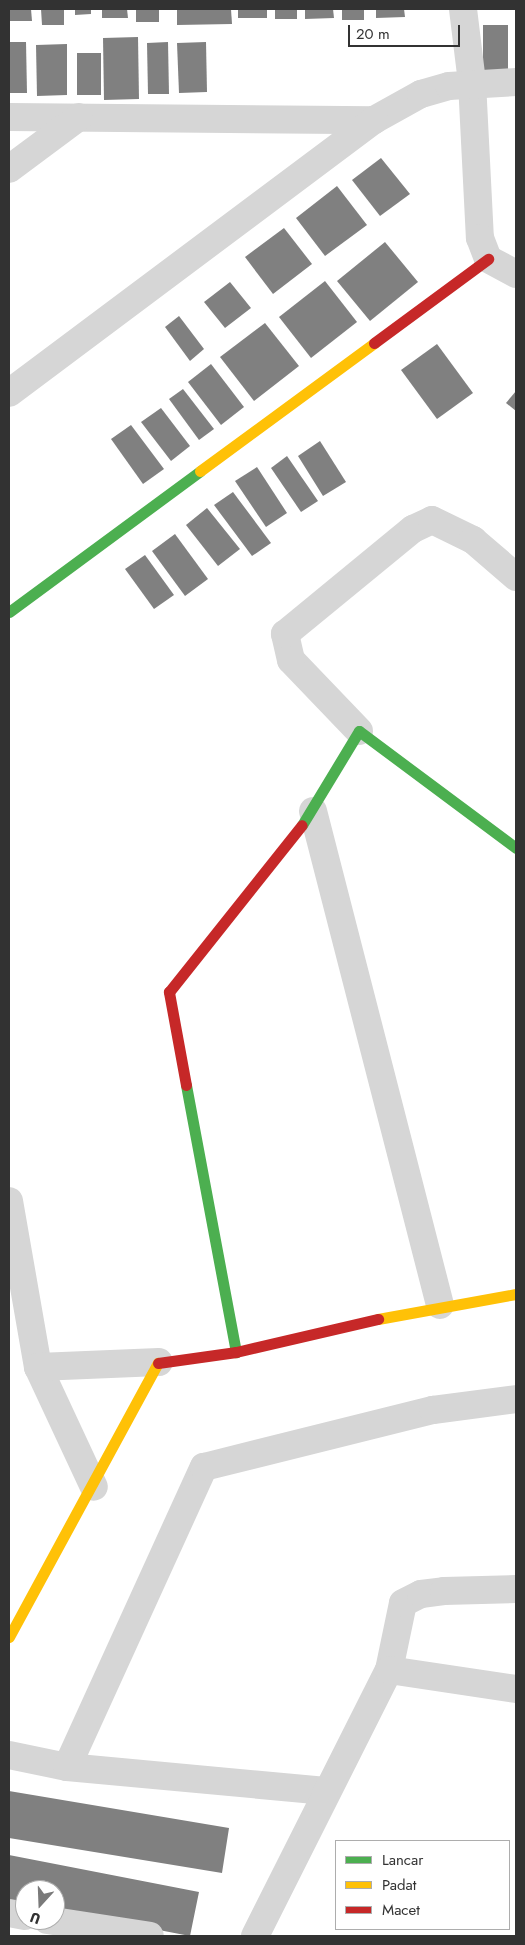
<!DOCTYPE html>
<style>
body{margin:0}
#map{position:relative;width:525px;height:1945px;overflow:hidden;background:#fff;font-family:Jost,sans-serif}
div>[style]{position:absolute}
.building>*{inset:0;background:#808080}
.street>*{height:28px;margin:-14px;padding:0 14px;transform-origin:14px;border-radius:14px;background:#d6d6d6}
.fast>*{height:11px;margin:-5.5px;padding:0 5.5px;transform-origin:5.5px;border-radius:5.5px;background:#4caf50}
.slow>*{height:11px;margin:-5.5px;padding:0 5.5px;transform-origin:5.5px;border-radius:5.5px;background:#ffc107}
.jam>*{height:11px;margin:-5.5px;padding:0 5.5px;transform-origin:5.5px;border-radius:5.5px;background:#c62828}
span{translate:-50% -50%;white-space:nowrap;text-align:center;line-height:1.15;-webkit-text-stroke:5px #fff;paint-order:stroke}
.frame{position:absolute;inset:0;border:10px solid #323232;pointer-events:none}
.legend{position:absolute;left:335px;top:1840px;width:175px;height:90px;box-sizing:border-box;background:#fff;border:1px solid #adadad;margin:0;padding:6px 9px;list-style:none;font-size:15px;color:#323232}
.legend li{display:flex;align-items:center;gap:10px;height:25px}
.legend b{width:25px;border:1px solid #adadad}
.north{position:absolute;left:15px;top:1880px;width:50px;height:50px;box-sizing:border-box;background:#fff;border:1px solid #adadad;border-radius:50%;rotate:200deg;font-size:14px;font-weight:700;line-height:20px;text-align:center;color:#323232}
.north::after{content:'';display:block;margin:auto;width:18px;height:22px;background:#7a7a7a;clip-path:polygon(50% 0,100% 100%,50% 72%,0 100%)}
.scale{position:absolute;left:348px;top:25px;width:112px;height:22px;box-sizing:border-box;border:2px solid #323232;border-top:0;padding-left:6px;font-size:15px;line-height:18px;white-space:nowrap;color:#323232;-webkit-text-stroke:4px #fff;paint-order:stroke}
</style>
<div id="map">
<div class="building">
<div style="clip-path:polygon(9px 9px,31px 9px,32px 21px,9px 21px)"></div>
<div style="clip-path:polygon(41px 9px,64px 9px,64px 25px,42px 25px)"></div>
<div style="clip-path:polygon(75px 9px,91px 9px,91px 14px,75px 15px)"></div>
<div style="clip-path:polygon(102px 9px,127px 9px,128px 18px,102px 18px)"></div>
<div style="clip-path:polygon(136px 9px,159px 9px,159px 22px,136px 22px)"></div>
<div style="clip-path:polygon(177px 9px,231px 9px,232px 24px,177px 25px)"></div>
<div style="clip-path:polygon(238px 9px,267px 9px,267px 18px,238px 18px)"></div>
<div style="clip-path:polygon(275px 9px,297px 9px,297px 19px,275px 19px)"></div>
<div style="clip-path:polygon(305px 9px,333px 9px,334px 18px,305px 19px)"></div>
<div style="clip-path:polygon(342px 9px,364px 9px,364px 20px,342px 20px)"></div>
<div style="clip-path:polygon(376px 9px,404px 9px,405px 17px,376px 18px)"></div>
<div style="clip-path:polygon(483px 25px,508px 25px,508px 74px,483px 74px)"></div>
<div style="clip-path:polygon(138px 37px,139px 99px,104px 100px,103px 38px)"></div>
<div style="clip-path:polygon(9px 42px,26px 42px,27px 93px,9px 93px)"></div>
<div style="clip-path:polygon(168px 42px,169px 94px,148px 94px,147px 43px)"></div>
<div style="clip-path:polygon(206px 42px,207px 92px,179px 93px,177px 43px)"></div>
<div style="clip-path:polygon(67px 44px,67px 95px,37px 96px,36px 45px)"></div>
<div style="clip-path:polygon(77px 53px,101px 53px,101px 95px,77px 95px)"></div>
<div style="clip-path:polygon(381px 158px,410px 194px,380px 216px,352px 180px)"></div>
<div style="clip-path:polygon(337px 186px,367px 225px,325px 256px,296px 218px)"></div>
<div style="clip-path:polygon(284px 228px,312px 264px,273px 294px,245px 257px)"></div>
<div style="clip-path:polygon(385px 242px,418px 282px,370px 321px,337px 281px)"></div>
<div style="clip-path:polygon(325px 281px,357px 322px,311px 358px,279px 317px)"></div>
<div style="clip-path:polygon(230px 282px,251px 308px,225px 328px,204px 302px)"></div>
<div style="clip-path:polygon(179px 316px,204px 349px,190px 361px,165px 327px)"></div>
<div style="clip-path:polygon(265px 323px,299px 366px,254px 401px,220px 357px)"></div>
<div style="clip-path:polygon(437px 344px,473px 393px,437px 419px,401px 370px)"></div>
<div style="clip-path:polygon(211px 364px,244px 407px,221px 425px,188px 382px)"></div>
<div style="clip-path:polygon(183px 389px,214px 429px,199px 440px,169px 399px)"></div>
<div style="clip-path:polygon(516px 391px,516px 411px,506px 403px)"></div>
<div style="clip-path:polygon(161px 408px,190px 446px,171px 461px,141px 422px)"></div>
<div style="clip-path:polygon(131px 425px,164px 469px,143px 484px,111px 439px)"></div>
<div style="clip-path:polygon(320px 441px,346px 482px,323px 496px,298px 456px)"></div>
<div style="clip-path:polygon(287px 456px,318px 501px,301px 512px,271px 468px)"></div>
<div style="clip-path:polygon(257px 467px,287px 513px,266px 527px,235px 481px)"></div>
<div style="clip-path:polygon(233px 492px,271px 543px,252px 556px,214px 505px)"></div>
<div style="clip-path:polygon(207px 508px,240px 549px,218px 566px,186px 525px)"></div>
<div style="clip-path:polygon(175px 534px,208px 579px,185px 596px,152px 551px)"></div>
<div style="clip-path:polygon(145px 555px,174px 595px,154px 609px,125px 569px)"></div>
<div style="clip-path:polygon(9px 1791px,229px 1828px,222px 1873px,9px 1838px)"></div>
<div style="clip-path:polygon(9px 1855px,199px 1892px,190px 1936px,55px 1910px,55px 1890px,25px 1890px,25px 1904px,9px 1901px)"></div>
</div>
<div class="street">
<div style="left:463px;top:9px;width:74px;rotate:83deg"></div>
<div style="left:472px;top:82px;width:156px;rotate:87.1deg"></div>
<div style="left:480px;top:238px;width:22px;rotate:69deg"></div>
<div style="left:488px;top:259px;width:32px;rotate:28deg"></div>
<div style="left:9px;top:117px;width:365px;rotate:0.5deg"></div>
<div style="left:374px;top:120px;width:54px;rotate:-29deg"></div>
<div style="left:421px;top:94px;width:29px;rotate:-16deg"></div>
<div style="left:449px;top:86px;width:67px;rotate:-3.4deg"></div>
<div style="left:9px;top:169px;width:87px;rotate:-36.6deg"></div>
<div style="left:9px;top:393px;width:456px;rotate:-36.8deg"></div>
<div style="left:359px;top:731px;width:98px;rotate:-133.8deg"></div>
<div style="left:291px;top:660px;width:27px;rotate:-103deg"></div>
<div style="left:285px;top:634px;width:166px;rotate:-39.4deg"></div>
<div style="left:413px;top:529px;width:21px;rotate:-25deg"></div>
<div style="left:432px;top:520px;width:46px;rotate:26deg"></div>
<div style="left:473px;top:540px;width:57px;rotate:40.7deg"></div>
<div style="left:313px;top:811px;width:510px;rotate:75.58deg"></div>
<div style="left:9px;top:1201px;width:169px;rotate:80.1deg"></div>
<div style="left:38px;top:1367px;width:132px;rotate:65deg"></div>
<div style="left:38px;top:1367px;width:121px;rotate:-2.4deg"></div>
<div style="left:389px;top:1670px;width:68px;rotate:-78.2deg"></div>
<div style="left:403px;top:1603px;width:20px;rotate:-27deg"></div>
<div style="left:421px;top:1594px;width:23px;rotate:-7deg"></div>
<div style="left:444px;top:1591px;width:72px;rotate:-1.6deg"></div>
<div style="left:9px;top:1755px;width:59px;rotate:11.7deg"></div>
<div style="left:67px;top:1767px;width:260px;rotate:5.3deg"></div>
<div style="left:67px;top:1767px;width:330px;rotate:-65.5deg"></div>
<div style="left:204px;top:1467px;width:236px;rotate:-14deg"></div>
<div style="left:433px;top:1410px;width:84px;rotate:-7.5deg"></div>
<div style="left:9px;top:1913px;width:16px;rotate:11deg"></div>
<div style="left:47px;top:1920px;width:104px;rotate:8.8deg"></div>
<div style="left:255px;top:1936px;width:298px;rotate:-63.3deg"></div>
<div style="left:389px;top:1670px;width:128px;rotate:8.5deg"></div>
</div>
<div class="fast">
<div style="left:9px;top:612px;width:237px;rotate:-36.4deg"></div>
<div style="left:302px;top:825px;width:110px;rotate:-58.8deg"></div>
<div style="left:359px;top:731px;width:196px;rotate:36.7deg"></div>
<div style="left:186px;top:1085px;width:272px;rotate:79.4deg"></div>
</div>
<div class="slow">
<div style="left:200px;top:471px;width:216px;rotate:-36.3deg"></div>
<div style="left:378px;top:1319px;width:140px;rotate:-10.3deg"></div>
<div style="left:9px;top:1637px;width:312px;rotate:-61.5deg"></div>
</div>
<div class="jam">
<div style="left:374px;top:343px;width:142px;rotate:-36.4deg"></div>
<div style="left:186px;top:1085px;width:95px;rotate:-100.4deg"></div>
<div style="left:169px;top:992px;width:213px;rotate:-51.5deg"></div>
<div style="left:158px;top:1363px;width:79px;rotate:-8deg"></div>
<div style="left:236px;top:1352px;width:146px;rotate:-13.1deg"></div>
</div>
<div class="frame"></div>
<ul class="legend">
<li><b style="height:6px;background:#4caf50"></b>Lancar</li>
<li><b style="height:6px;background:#ffc107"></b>Padat</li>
<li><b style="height:6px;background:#c62828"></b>Macet</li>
</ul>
<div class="north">U</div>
<div class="scale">20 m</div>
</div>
